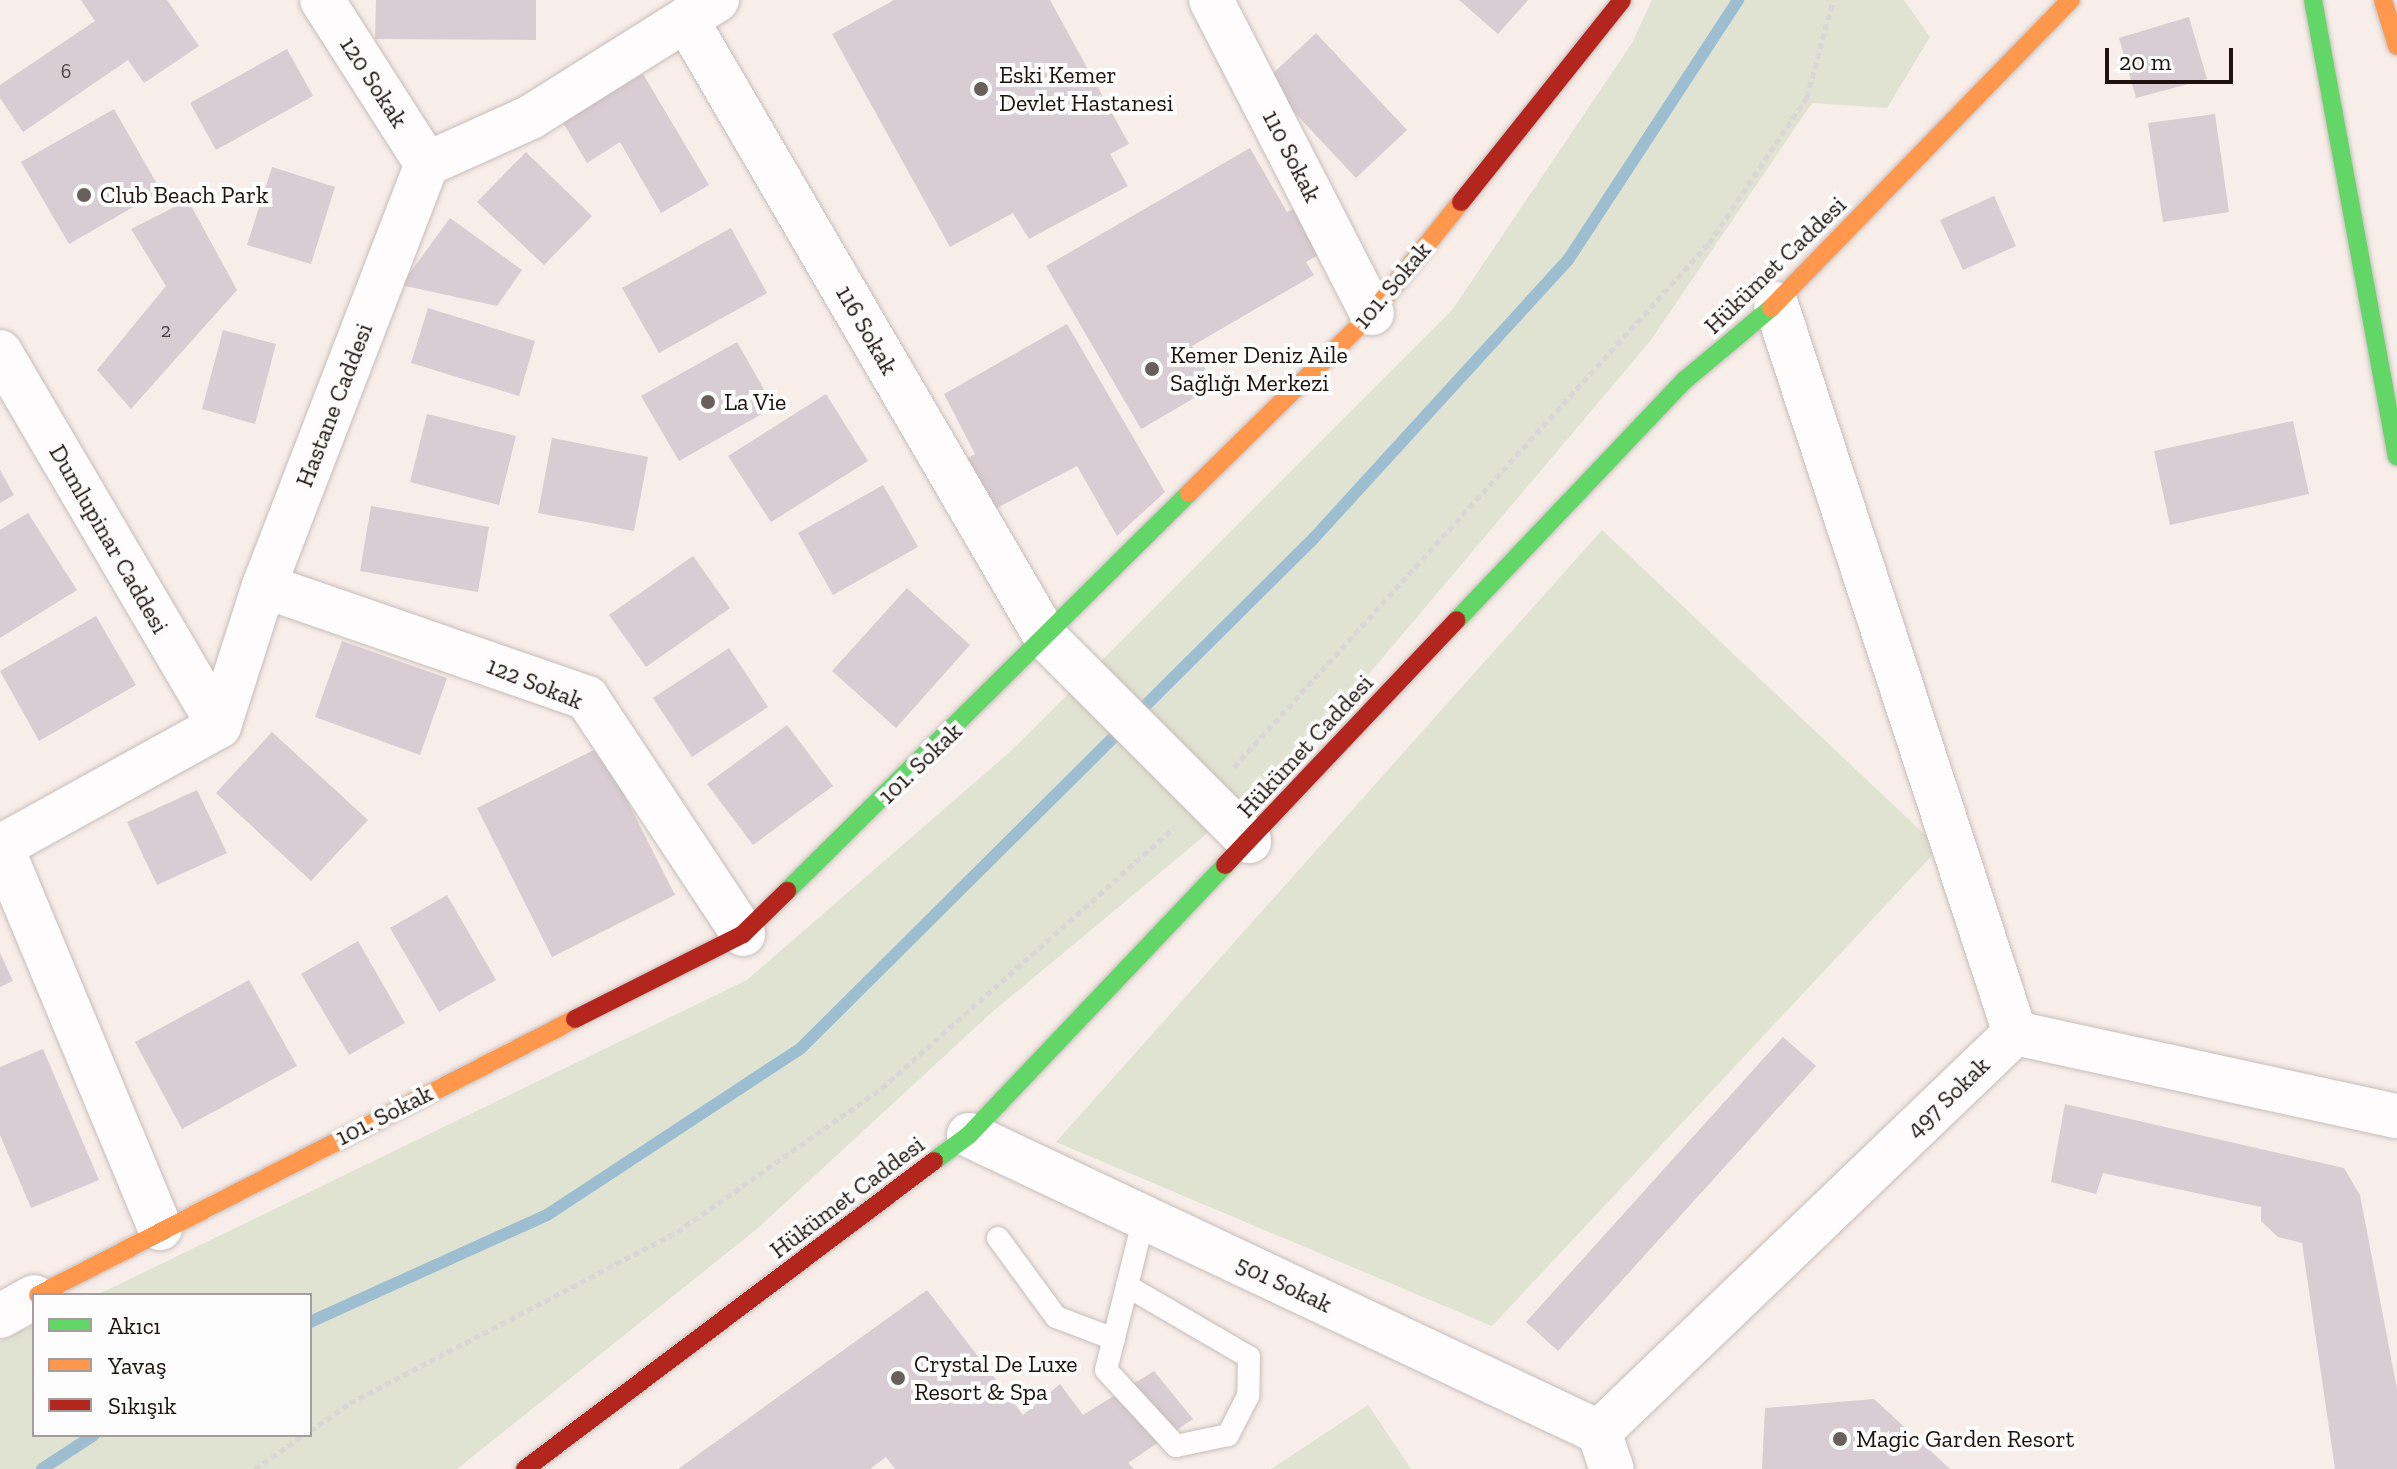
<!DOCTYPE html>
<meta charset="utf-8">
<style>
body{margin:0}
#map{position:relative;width:2397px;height:1469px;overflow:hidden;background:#f7ede9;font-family:"Zilla Slab",serif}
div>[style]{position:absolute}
.green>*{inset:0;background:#e0e3d1}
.stream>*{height:12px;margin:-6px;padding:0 6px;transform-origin:6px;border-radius:6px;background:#9dbed0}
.building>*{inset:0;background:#d8cdd2}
.path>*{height:5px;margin-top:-2.5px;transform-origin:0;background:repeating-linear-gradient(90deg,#d9d6d5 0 6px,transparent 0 10px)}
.roads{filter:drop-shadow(0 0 2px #c7bdba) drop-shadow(0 0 2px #c7bdba)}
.lane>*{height:22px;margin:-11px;padding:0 11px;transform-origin:11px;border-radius:11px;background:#fefcfc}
.street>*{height:44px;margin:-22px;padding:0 22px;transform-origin:22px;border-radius:22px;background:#fefcfc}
.fast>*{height:18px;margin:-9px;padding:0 9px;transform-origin:9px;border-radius:9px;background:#63d668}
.slow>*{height:18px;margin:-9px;padding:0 9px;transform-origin:9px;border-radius:9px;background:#ff974d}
.jam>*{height:18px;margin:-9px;padding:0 9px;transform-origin:9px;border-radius:9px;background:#b3261e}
.dots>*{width:22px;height:22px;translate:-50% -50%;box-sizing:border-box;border:4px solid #fcfcfc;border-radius:50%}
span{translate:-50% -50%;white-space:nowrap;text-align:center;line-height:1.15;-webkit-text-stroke:8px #fcfcfc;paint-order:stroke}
.number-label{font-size:20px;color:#4c413f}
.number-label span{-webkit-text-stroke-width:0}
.poi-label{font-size:24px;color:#1d120e}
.left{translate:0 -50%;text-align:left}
.street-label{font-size:24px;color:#1d120e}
.legend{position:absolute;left:32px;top:1293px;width:280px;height:144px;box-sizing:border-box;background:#fcfcfc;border:2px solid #a39e9d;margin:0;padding:10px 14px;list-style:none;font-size:24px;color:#1d120e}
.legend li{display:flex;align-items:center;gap:16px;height:40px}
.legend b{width:40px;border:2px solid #a39e9d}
.scale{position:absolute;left:2105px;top:48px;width:128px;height:36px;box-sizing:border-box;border:4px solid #1d120e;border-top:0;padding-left:10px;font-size:24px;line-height:28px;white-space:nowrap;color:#1d120e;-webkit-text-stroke:6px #fcfcfc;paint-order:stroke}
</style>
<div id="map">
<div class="green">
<div style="clip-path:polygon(1652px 0,1904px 0,1930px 37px,1887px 108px,1812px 103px,1651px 340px,1298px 758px,991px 1013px,758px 1228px,457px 1469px,0 1469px,0 1341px,34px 1325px,34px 1435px,310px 1435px,310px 1295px,97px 1295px,747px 980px,1011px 751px,1453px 309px,1632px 43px)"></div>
<div style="clip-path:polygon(1602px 530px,1939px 848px,1492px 1326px,1056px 1142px)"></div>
<div style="clip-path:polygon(1368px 1405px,1411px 1469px,1271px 1469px)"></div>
</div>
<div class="stream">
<div style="left:310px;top:1322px;width:260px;rotate:-24.3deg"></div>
<div style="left:547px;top:1215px;width:303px;rotate:-33.3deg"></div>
<div style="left:800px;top:1049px;width:725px;rotate:-44.83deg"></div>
<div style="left:1314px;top:538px;width:377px;rotate:-47.6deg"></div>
<div style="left:1568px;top:260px;width:311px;rotate:-56.8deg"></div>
<div style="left:42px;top:1469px;width:62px;rotate:-33.2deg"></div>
</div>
<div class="building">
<div style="clip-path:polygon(81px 0,167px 0,199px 46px,144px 83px,128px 60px,23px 132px,0 98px,0 85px,95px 21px)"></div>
<div style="clip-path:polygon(376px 0,536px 0,536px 40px,375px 39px)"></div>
<div style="clip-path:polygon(894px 0,1050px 0,1129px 144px,1110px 154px,1128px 186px,1029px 239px,1013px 213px,950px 247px,832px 34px)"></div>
<div style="clip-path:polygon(1459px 0,1528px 0,1498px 34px)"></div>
<div style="clip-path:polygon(2189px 17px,2207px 79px,2136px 98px,2119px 38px)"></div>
<div style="clip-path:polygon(1316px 33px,1407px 130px,1356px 178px,1265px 81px)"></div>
<div style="clip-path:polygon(287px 49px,313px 96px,216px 150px,190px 103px)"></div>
<div style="clip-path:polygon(643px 74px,709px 185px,661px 213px,620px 142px,587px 163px,562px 121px)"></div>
<div style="clip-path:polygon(114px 109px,161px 191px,69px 244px,21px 162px)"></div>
<div style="clip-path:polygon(2215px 114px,2229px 212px,2163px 222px,2148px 123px)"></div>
<div style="clip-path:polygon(1250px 148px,1287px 212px,1301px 205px,1327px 250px,1306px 262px,1314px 275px,1192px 346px,1215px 386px,1141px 429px,1046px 266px)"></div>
<div style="clip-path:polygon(526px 152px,592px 216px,544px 265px,477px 202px)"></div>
<div style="clip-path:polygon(272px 167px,335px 187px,311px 264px,247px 245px)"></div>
<div style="clip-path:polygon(1994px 196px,2016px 246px,1963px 270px,1940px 220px)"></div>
<div style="clip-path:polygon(188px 200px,237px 290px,131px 409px,97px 370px,166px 286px,131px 229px)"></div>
<div style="clip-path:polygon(450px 218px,522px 270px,497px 306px,401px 285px)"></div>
<div style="clip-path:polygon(731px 228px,767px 293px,659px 353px,622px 288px)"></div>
<div style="clip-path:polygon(428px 308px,535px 341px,519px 396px,411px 363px)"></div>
<div style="clip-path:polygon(1067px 324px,1165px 492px,1117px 536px,1077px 466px,995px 509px,964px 460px,975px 454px,944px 394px)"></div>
<div style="clip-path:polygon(223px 330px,276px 344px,255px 424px,202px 409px)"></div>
<div style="clip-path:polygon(737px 342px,774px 407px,679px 461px,641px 396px)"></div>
<div style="clip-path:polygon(826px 394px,868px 461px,771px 522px,728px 456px)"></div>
<div style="clip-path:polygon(427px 414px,516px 436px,499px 505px,410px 482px)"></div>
<div style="clip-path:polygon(2293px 421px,2309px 494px,2170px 525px,2154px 451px)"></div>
<div style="clip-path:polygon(552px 438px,648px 457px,634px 531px,538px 513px)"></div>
<div style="clip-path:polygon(0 470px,14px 495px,0 503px)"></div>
<div style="clip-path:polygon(883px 485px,918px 547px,833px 595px,798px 533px)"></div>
<div style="clip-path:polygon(371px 506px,489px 527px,478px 592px,360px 571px)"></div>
<div style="clip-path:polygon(28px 513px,77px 590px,0 638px,0 530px)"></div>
<div style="clip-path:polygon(693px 556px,730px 608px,646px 667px,609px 615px)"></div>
<div style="clip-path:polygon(907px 588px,970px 645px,896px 728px,832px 671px)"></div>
<div style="clip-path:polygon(96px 616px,136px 685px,39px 741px,0 671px)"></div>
<div style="clip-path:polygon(342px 641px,447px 678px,420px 755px,315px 717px)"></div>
<div style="clip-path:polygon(729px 648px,768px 707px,692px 757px,653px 698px)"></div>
<div style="clip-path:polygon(787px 725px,833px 786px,753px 845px,707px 784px)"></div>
<div style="clip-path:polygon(272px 732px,368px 820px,311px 881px,216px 793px)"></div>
<div style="clip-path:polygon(600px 747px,675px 895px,552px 957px,477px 808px)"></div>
<div style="clip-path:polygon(197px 790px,227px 853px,157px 885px,127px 822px)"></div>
<div style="clip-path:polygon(447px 895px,496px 980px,439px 1012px,390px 928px)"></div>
<div style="clip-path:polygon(358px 941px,405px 1023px,349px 1055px,301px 974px)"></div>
<div style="clip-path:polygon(0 953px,13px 981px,0 987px)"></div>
<div style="clip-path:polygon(249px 980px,297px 1066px,182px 1129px,135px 1042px)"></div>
<div style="clip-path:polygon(1783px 1037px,1816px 1066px,1558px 1351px,1526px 1322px)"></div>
<div style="clip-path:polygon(43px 1049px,99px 1180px,31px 1208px,0 1135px,0 1067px)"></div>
<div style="clip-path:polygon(2065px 1104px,2344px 1168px,2360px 1195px,2397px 1389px,2397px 1469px,2335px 1469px,2302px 1243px,2278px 1237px,2261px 1221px,2261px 1207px,2103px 1173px,2096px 1194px,2051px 1182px)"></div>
<div style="clip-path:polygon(927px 1290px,1023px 1415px,1060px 1384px,1083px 1415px,1154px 1371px,1193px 1419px,1128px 1463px,1134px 1469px,895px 1469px,886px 1457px,870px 1469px,678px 1469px)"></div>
<div style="clip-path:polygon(1874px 1399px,1950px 1469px,1762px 1469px,1765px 1408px)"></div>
</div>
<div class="path">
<div style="left:1234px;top:767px;width:707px;rotate:-47.81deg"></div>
<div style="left:1709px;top:243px;width:176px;rotate:-56.1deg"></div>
<div style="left:1807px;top:97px;width:100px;rotate:-75deg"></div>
<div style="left:310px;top:1431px;width:49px;rotate:-35deg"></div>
<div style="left:350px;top:1403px;width:369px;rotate:-27.6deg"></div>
<div style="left:677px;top:1232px;width:251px;rotate:-35.1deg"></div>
<div style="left:882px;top:1088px;width:391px;rotate:-41.7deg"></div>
<div style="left:255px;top:1469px;width:60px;rotate:-34.8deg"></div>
</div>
<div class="roads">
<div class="lane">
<div style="left:998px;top:1238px;width:98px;rotate:53.7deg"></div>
<div style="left:1056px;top:1317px;width:62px;rotate:20.8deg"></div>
<div style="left:1127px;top:1286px;width:141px;rotate:30.2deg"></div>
<div style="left:1249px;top:1357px;width:39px;rotate:91deg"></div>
<div style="left:1248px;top:1396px;width:44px;rotate:117.1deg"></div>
<div style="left:1228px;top:1435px;width:53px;rotate:168.1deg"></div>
<div style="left:1176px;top:1446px;width:103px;rotate:-132.6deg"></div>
<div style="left:1106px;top:1370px;width:157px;rotate:-76deg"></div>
</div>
<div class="street">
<div style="left:322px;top:0;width:195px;rotate:57.4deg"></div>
<div style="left:1211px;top:0;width:352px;rotate:62.8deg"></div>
<div style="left:687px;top:21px;width:715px;rotate:59.78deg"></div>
<div style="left:1047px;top:639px;width:286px;rotate:45deg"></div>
<div style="left:1776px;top:304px;width:767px;rotate:71.85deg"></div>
<div style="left:0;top:352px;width:433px;rotate:59.6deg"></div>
<div style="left:264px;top:586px;width:342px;rotate:19.1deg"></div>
<div style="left:587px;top:698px;width:283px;rotate:56.5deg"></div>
<div style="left:1px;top:846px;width:414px;rotate:67.4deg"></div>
<div style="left:0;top:847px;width:250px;rotate:-28.9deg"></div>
<div style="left:219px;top:726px;width:147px;rotate:-72.2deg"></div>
<div style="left:264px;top:586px;width:452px;rotate:-68.9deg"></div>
<div style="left:427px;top:164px;width:114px;rotate:-24.3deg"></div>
<div style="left:531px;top:117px;width:220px;rotate:-32.2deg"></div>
<div style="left:969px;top:1135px;width:696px;rotate:25.24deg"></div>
<div style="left:0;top:1316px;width:39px;rotate:-29deg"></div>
<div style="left:1599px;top:1432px;width:576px;rotate:-43.81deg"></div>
<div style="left:2015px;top:1033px;width:391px;rotate:12.3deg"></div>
<div style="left:1599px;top:1432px;width:39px;rotate:71deg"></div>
</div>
<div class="fast">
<div style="left:2313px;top:0;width:464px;rotate:79.6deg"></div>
<div style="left:1457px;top:620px;width:331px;rotate:-46.5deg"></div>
<div style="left:1685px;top:380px;width:112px;rotate:-39.9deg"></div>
<div style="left:787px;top:891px;width:566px;rotate:-44.71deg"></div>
<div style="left:934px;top:1161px;width:44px;rotate:-36.6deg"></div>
<div style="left:969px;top:1135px;width:372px;rotate:-46.5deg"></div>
</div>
<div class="slow">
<div style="left:2383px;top:0;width:48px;rotate:73.1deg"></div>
<div style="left:1771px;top:308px;width:430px;rotate:-45.8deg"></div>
<div style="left:1189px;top:493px;width:257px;rotate:-44.5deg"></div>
<div style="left:1372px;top:313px;width:142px;rotate:-51.3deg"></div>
<div style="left:38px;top:1295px;width:604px;rotate:-27.2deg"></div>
</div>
<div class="jam">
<div style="left:1461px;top:202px;width:258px;rotate:-51.4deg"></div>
<div style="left:1225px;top:865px;width:337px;rotate:-46.6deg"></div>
<div style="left:575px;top:1019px;width:188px;rotate:-26.8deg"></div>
<div style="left:743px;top:934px;width:62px;rotate:-44.3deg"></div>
<div style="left:525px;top:1469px;width:512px;rotate:-36.98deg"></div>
</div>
</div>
<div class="dots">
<div style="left:981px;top:89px;background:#695f5b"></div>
<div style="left:84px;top:195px;background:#695f5b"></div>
<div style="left:1152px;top:369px;background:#695f5b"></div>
<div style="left:708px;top:402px;background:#695f5b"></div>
<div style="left:898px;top:1378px;background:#695f5b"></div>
<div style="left:1840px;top:1439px;background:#695f5b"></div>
</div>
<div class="number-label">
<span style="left:66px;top:71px">6</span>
<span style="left:166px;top:330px">2</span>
</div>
<div class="poi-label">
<span class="left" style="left:999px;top:89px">Eski Kemer<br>Devlet Hastanesi</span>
<span class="left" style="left:100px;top:195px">Club Beach Park</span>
<span class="left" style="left:1170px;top:369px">Kemer Deniz Aile<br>Sağlığı Merkezi</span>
<span class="left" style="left:724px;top:402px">La Vie</span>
<span class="left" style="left:914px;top:1378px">Crystal De Luxe<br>Resort &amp; Spa</span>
<span class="left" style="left:1856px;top:1439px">Magic Garden Resort</span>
</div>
<div class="street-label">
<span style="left:374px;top:82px;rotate:57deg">120 Sokak</span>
<span style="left:1292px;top:156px;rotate:63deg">110 Sokak</span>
<span style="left:1775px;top:265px;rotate:-44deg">Hükümet Caddesi</span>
<span style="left:1392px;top:285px;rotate:-50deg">101. Sokak</span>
<span style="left:867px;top:330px;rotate:60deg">116 Sokak</span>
<span style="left:334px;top:405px;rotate:-69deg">Hastane Caddesi</span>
<span style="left:109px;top:539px;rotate:60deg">Dumlupinar Caddesi</span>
<span style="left:535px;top:683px;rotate:22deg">122 Sokak</span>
<span style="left:1305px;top:746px;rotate:-47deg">Hükümet Caddesi</span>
<span style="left:920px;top:763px;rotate:-44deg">101. Sokak</span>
<span style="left:1948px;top:1097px;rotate:-44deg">497 Sokak</span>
<span style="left:384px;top:1115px;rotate:-27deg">101. Sokak</span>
<span style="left:847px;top:1197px;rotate:-37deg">Hükümet Caddesi</span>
<span style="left:1284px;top:1284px;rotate:25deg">501 Sokak</span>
</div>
<ul class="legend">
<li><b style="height:10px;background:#63d668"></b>Akıcı</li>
<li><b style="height:10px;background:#ff974d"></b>Yavaş</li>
<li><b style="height:10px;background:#b3261e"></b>Sıkışık</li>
</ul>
<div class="scale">20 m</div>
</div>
